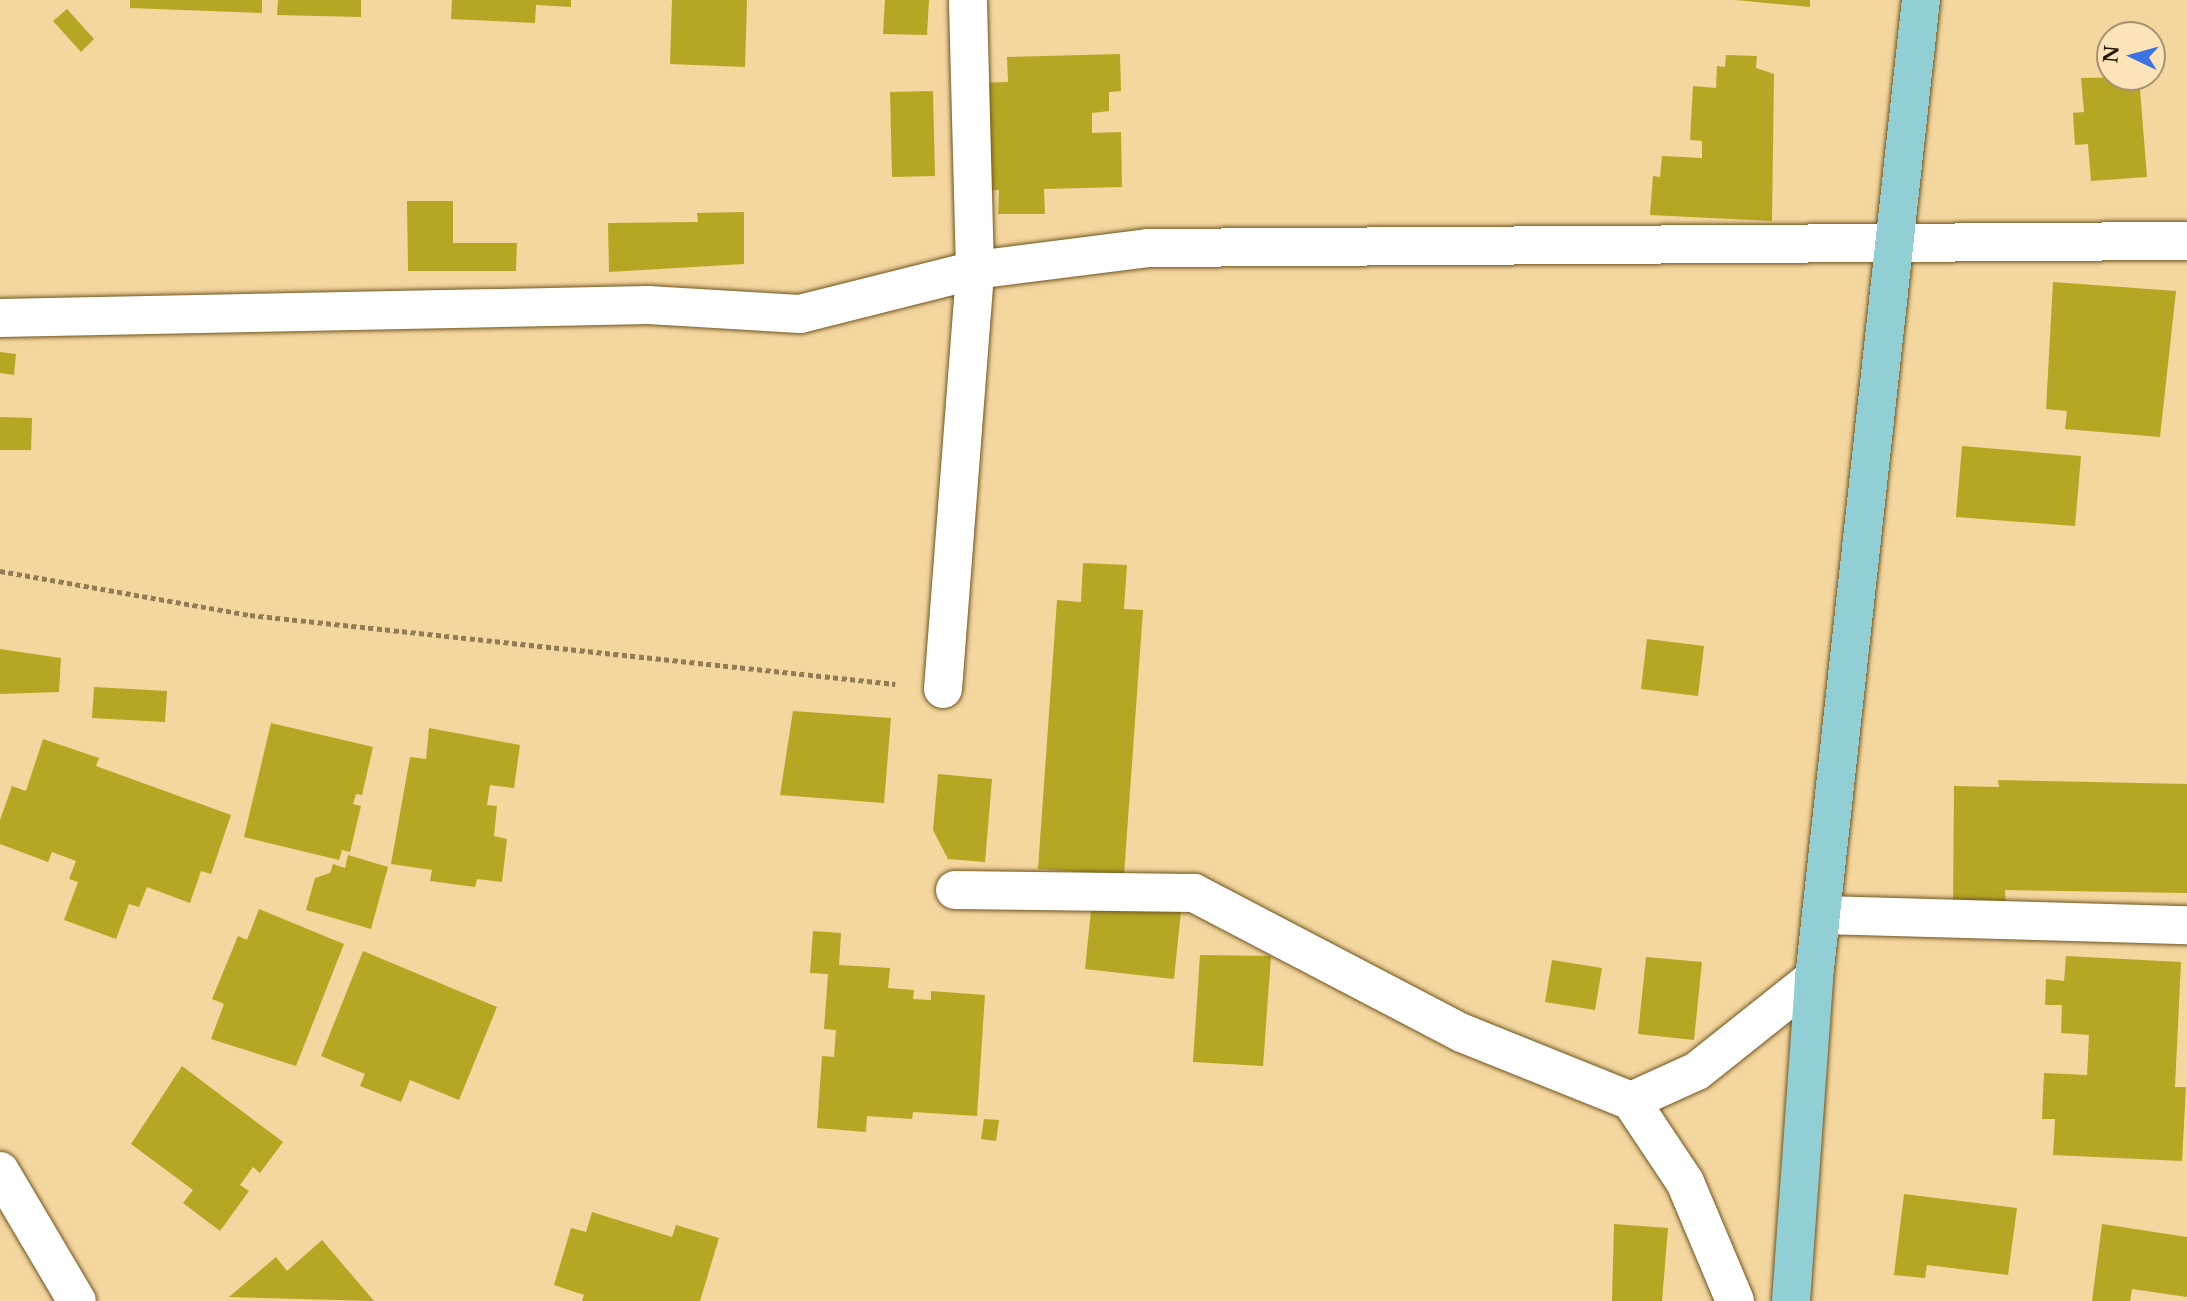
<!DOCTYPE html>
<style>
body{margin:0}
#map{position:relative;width:2187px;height:1301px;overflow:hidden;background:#f4d69f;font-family:"Libre Baskerville",serif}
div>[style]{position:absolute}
.building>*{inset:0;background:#b5a624}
.path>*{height:4.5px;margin-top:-2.25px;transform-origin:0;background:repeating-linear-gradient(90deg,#917c55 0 5px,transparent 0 8.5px)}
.roads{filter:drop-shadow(0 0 2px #705520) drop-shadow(0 0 2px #705520)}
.minor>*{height:38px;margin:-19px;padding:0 19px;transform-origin:19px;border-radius:19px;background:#fff}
.major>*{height:38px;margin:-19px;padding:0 19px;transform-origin:19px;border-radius:19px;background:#91cfd4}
span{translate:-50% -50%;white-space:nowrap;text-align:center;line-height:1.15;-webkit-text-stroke:5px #fce4b8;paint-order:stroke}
.north{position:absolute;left:2096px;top:21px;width:70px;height:70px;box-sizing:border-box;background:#fce4b8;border:2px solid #a59270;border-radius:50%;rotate:275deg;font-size:19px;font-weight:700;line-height:28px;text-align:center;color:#231803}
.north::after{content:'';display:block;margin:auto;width:24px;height:32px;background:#3b73e2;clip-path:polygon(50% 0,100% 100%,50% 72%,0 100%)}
</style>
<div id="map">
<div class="building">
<div style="clip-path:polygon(130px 0,262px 0,262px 13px,130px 8px)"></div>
<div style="clip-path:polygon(278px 0,361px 0,361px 17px,277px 15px)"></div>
<div style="clip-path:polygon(452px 0,571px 0,571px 7px,536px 5px,535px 23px,451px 19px)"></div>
<div style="clip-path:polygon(672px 0,747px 0,745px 67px,670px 64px)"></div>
<div style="clip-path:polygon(885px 0,929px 0,927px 35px,883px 34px)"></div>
<div style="clip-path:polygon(1735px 0,1810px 0,1810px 7px)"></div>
<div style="clip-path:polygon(67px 9px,94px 39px,81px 52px,53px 21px)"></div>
<div style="clip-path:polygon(1120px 54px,1121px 91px,1109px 92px,1109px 111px,1092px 113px,1092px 133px,1121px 132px,1122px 187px,1044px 189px,1045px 214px,998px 214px,999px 190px,982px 191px,979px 83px,1008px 82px,1007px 57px)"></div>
<div style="clip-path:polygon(1726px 55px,1757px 56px,1756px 68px,1774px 74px,1772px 221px,1650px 215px,1653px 176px,1660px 177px,1662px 156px,1702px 158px,1702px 141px,1690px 140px,1693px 86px,1716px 88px,1717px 66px,1725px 67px)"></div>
<div style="clip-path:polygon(2139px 77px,2147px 177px,2091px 181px,2088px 144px,2075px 145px,2073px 113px,2084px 112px,2081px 78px)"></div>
<div style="clip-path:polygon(933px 91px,935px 176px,892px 177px,890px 92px)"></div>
<div style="clip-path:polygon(407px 201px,453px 201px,453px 243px,517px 243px,516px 271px,408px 271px)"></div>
<div style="clip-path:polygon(744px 212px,744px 264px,609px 272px,608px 223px,698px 222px,697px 213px)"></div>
<div style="clip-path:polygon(2053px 282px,2176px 291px,2160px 437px,2065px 429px,2067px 411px,2046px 409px)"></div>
<div style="clip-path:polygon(0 352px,16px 354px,14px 375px,0 373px)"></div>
<div style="clip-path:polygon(0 417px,32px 418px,31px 450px,0 450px)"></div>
<div style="clip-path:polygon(1962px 446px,2081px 456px,2075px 526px,1956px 517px)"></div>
<div style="clip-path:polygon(1083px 563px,1127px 565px,1124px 609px,1143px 610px,1124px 875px,1038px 869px,1057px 600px,1081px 602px)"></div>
<div style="clip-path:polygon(1647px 639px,1704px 646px,1698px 696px,1641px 689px)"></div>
<div style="clip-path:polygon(0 649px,61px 658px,59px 692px,0 694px)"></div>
<div style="clip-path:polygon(94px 687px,167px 691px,165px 722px,92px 718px)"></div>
<div style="clip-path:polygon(793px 711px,891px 718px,884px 803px,780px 795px)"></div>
<div style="clip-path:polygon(271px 723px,373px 747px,362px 795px,356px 794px,353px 804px,361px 806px,350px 852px,342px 850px,339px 860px,244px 837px)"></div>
<div style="clip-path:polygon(429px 728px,520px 745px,514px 788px,490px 785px,487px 805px,497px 806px,494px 836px,507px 839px,502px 882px,477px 879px,475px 887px,430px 881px,432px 870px,391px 864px,410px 757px,426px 759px)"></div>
<div style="clip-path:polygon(43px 739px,99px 758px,96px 766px,231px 815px,211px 874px,201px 871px,190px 903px,147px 887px,139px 907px,129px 904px,116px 939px,64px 920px,78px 882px,69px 879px,76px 861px,52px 852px,48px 862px,0 844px,0 820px,12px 786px,26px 791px)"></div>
<div style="clip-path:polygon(938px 774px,992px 779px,985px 862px,948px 859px,933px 830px)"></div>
<div style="clip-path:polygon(1998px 780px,2187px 784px,2187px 893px,2005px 890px,2006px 905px,1953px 904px,1954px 786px,1999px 787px)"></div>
<div style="clip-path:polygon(348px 855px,388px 867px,371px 929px,306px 910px,315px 878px,330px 873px,333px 864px,345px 868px)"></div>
<div style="clip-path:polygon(1092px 901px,1181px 911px,1174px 979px,1085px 969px)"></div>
<div style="clip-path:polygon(259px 909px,344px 944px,296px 1066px,211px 1039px,224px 1004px,212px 999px,238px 936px,247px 940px)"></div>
<div style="clip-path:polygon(813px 931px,841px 933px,839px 965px,890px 968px,888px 988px,914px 990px,913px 999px,931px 1000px,931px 991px,985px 995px,977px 1116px,913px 1112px,912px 1119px,867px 1116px,866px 1132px,817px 1128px,822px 1056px,834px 1057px,836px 1030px,824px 1029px,828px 974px,810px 973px)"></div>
<div style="clip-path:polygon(363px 951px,497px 1007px,459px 1100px,410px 1080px,401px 1102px,360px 1086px,365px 1074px,321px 1056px)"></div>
<div style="clip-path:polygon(1200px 955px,1271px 956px,1263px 1066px,1193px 1062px)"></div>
<div style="clip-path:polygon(2066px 956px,2181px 962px,2175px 1087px,2186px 1087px,2182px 1161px,2053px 1155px,2055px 1119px,2042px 1119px,2044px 1073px,2087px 1075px,2089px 1035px,2061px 1033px,2062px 1005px,2045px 1005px,2046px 979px,2064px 981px)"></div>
<div style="clip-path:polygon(1646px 957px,1702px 962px,1694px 1040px,1638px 1034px)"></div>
<div style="clip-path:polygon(1552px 960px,1602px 968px,1595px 1010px,1545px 1002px)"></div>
<div style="clip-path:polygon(182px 1066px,283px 1142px,260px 1173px,253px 1167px,240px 1185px,249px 1191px,220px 1231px,183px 1203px,193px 1190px,131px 1144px)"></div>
<div style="clip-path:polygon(984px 1119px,999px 1120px,996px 1141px,981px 1139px)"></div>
<div style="clip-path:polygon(1904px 1194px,2017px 1208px,2008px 1275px,1927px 1265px,1925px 1278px,1894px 1275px)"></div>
<div style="clip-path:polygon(592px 1212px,672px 1237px,676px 1225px,719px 1238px,700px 1301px,582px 1301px,584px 1295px,554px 1285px,571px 1228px,586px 1232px)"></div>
<div style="clip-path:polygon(1614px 1224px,1668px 1228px,1662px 1301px,1612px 1301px)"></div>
<div style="clip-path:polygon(2102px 1224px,2187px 1237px,2187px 1297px,2132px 1289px,2130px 1301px,2092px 1301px)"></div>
<div style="clip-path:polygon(322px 1240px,374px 1301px,229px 1297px,276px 1257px,287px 1271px)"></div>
</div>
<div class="path">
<div style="left:0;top:571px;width:254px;rotate:10deg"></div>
<div style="left:250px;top:615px;width:649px;rotate:6.11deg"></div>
</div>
<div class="roads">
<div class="minor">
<div style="left:0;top:318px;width:648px;rotate:-1.15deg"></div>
<div style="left:648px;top:305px;width:152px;rotate:3.4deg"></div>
<div style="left:800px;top:314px;width:180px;rotate:-14.1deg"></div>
<div style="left:975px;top:270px;width:174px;rotate:-7.2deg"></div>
<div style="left:1148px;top:248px;width:1039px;rotate:-0.39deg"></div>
<div style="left:943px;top:689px;width:420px;rotate:-85.6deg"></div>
<div style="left:975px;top:270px;width:270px;rotate:-91.5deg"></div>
<div style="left:955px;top:890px;width:239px;rotate:0.7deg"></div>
<div style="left:1194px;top:893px;width:302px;rotate:27.6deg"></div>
<div style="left:1462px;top:1033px;width:182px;rotate:21.9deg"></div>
<div style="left:1631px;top:1101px;width:72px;rotate:-24.4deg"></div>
<div style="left:1697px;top:1071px;width:149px;rotate:-38.5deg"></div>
<div style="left:1824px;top:915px;width:363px;rotate:1.6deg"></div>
<div style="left:1631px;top:1101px;width:97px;rotate:56.3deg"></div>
<div style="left:1685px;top:1182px;width:129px;rotate:67.2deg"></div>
<div style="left:0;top:1171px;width:151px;rotate:59.4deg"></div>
</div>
<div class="major">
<div style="left:1791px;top:1301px;width:324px;rotate:-85.9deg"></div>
<div style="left:1814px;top:978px;width:984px;rotate:-83.76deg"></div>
</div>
</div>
<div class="north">N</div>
</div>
